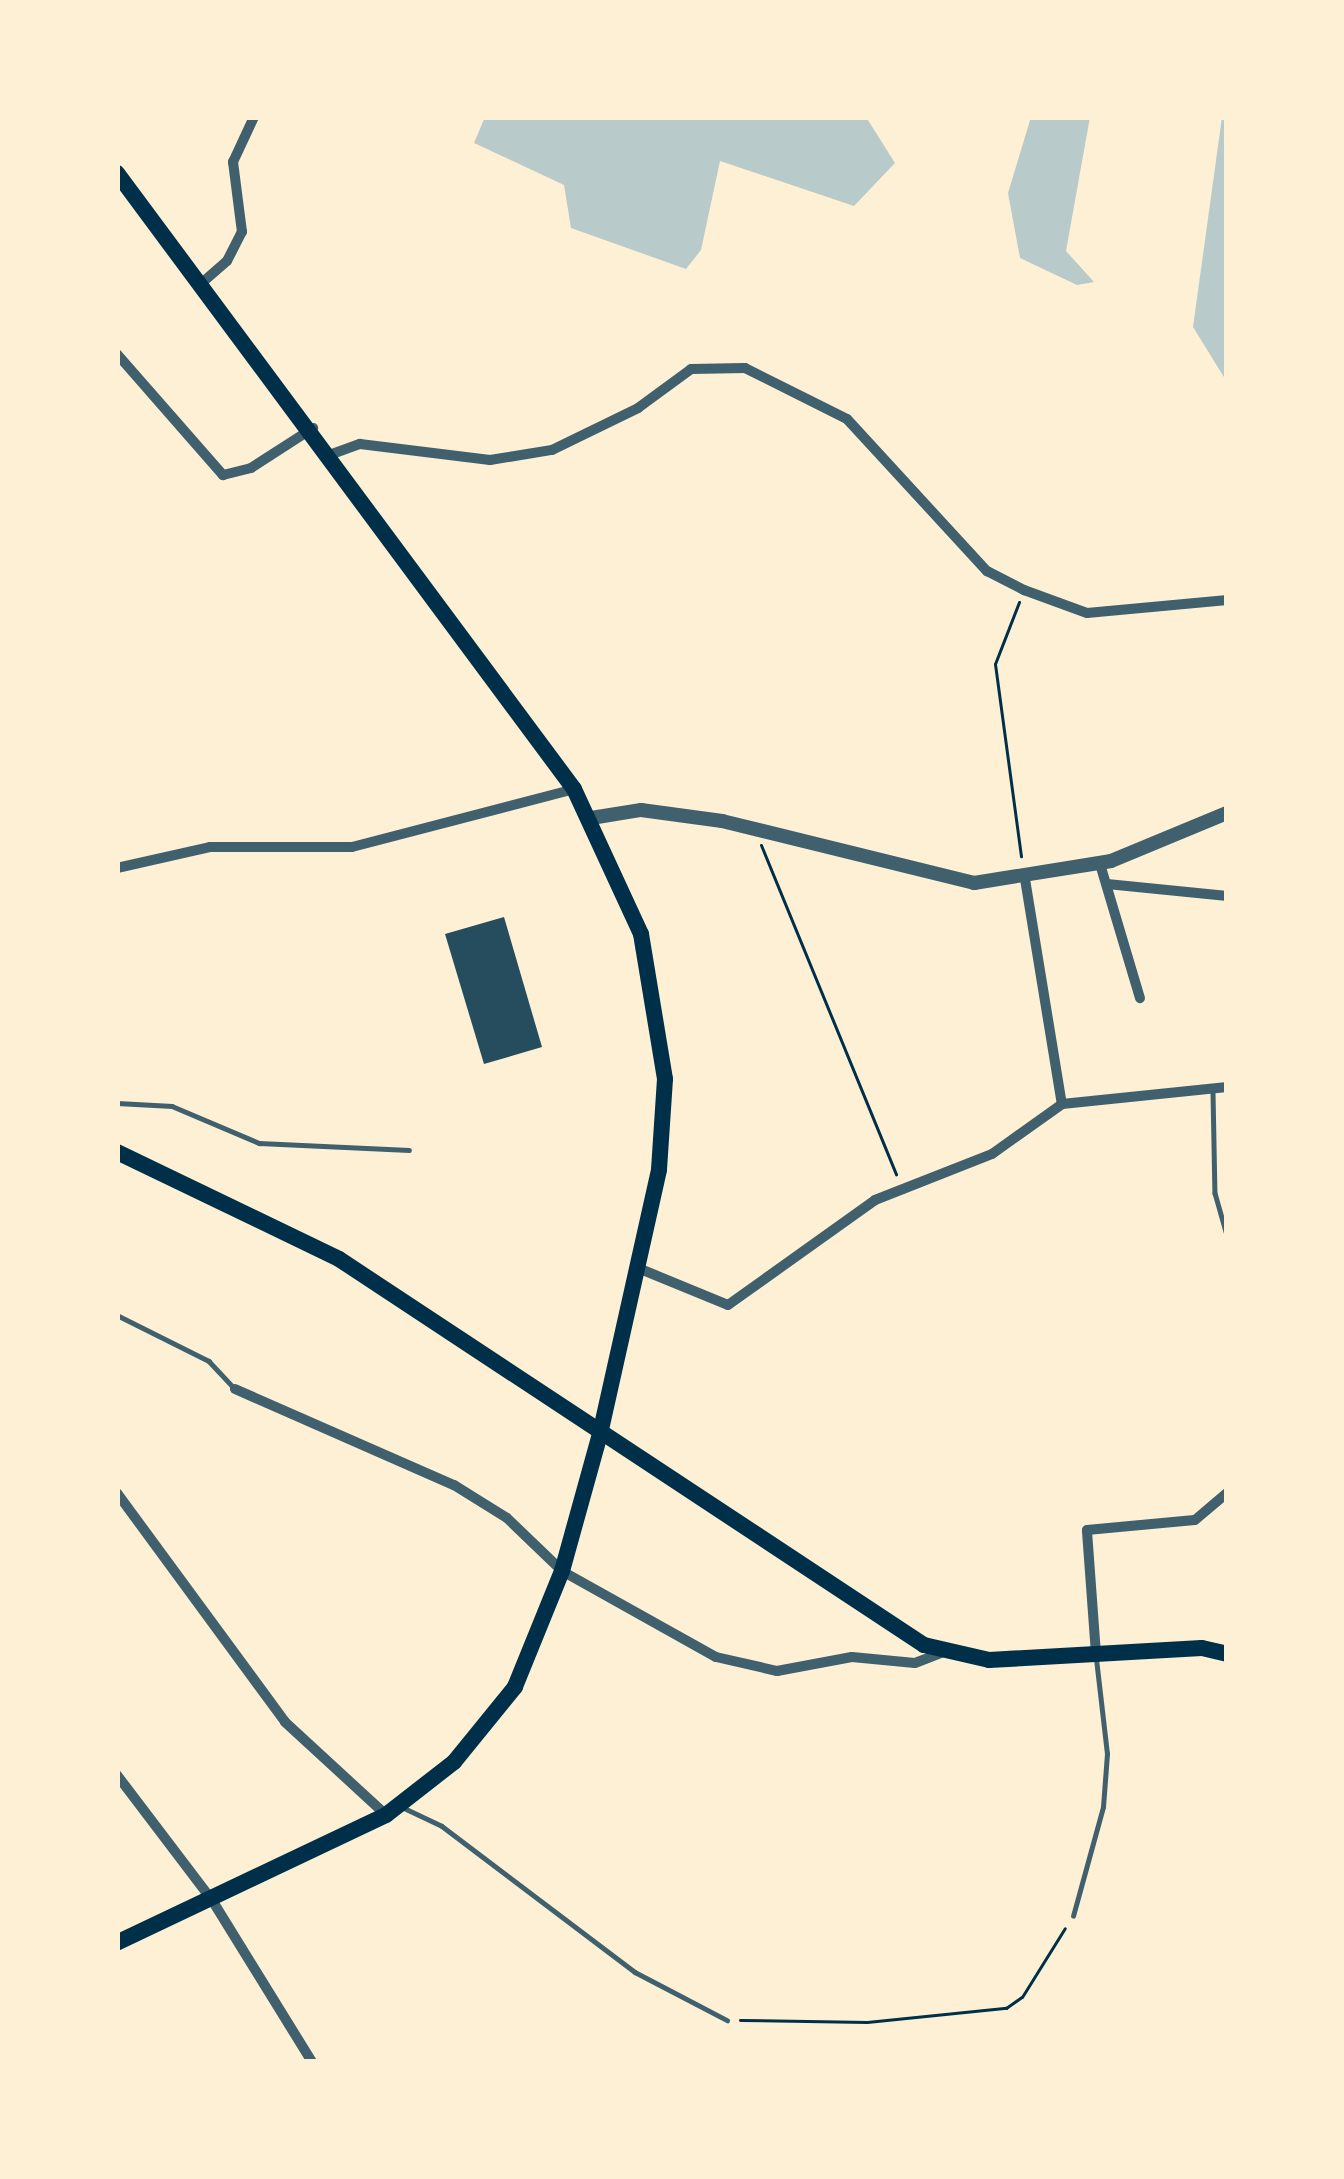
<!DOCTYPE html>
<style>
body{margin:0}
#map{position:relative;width:1344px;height:2179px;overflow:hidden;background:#fdf0d5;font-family:"PT Sans",sans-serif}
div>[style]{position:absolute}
.green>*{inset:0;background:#b9caca}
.building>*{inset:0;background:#264d5e}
.path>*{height:3px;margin:-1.5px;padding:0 1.5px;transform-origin:1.5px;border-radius:1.5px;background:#003049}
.service>*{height:4.5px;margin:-2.25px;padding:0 2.25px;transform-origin:2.25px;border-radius:2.25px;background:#3f606c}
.minor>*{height:10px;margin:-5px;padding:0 5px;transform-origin:5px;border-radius:5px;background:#3f606c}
.tertiary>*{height:14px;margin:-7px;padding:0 7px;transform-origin:7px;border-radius:7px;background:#3f606c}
.trunk>*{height:16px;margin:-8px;padding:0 8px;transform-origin:8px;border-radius:8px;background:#003049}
span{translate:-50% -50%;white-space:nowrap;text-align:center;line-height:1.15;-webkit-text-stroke:10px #fdf0d5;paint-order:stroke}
.frame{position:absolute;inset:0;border:120px solid #fdf0d5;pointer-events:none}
</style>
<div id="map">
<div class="green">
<div style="clip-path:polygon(485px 117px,866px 117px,895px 163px,854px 206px,720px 161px,701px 250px,686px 269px,571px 228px,564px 185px,474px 143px)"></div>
<div style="clip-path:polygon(1031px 117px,1090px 117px,1066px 251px,1094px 282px,1077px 285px,1020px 258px,1008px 193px)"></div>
<div style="clip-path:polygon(1222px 117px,1227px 117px,1227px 382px,1193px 327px)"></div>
</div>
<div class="building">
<div style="clip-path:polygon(504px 917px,542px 1047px,484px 1064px,445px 934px)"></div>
</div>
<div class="path">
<div style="left:1019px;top:602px;width:66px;rotate:111.2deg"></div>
<div style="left:995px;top:664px;width:194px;rotate:82.3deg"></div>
<div style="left:761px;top:845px;width:356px;rotate:67.7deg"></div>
<div style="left:740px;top:2020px;width:127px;rotate:0.9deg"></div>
<div style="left:867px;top:2022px;width:140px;rotate:-5.8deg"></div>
<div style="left:1006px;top:2008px;width:19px;rotate:-35deg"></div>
<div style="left:1022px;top:1997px;width:81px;rotate:-58.1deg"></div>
</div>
<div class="service">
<div style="left:1213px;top:1092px;width:101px;rotate:88.9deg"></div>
<div style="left:1215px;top:1193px;width:44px;rotate:74.1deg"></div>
<div style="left:117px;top:1103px;width:55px;rotate:3.1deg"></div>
<div style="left:172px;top:1106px;width:95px;rotate:23deg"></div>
<div style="left:259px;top:1143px;width:150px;rotate:2.7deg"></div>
<div style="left:117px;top:1315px;width:103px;rotate:26.6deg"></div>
<div style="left:209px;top:1361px;width:35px;rotate:47deg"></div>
<div style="left:402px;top:1807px;width:44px;rotate:25.4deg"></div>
<div style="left:442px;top:1826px;width:242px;rotate:37.1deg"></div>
<div style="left:635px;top:1972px;width:104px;rotate:27.6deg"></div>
<div style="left:1073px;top:1916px;width:113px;rotate:-74.6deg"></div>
<div style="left:1103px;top:1807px;width:53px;rotate:-85.7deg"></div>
<div style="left:1107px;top:1754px;width:96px;rotate:-96.6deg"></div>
</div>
<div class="minor">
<div style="left:204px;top:281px;width:30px;rotate:-41deg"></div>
<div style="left:227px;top:261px;width:33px;rotate:-63deg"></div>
<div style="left:242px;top:232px;width:71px;rotate:-97.3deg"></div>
<div style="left:233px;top:162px;width:50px;rotate:-65deg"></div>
<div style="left:117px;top:354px;width:161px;rotate:48.8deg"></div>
<div style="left:223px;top:475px;width:29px;rotate:-14deg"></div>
<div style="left:251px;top:468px;width:74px;rotate:-32.8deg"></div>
<div style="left:332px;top:454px;width:30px;rotate:-20deg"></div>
<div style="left:360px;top:444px;width:131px;rotate:7deg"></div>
<div style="left:490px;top:460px;width:63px;rotate:-9.2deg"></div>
<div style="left:552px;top:450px;width:96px;rotate:-26deg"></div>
<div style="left:638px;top:408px;width:66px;rotate:-36.3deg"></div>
<div style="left:691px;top:369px;width:54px;rotate:-1.1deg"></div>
<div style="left:745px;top:368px;width:114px;rotate:26.6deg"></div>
<div style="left:847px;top:419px;width:207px;rotate:47.4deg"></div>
<div style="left:987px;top:571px;width:42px;rotate:27.2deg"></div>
<div style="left:1024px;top:590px;width:67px;rotate:20.1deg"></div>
<div style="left:1087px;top:613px;width:141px;rotate:-5.3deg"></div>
<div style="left:1100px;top:864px;width:140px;rotate:73.4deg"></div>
<div style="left:117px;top:868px;width:95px;rotate:-12.7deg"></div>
<div style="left:210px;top:847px;width:142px"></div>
<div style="left:352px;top:847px;width:229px;rotate:-14.6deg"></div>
<div style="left:1025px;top:879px;width:228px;rotate:80.7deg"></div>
<div style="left:1107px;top:884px;width:121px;rotate:5.7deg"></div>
<div style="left:638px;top:1268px;width:97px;rotate:22.3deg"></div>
<div style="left:728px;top:1305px;width:181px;rotate:-35.5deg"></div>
<div style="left:875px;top:1200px;width:126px;rotate:-21.5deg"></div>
<div style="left:992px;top:1154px;width:86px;rotate:-35.5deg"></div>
<div style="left:1062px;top:1104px;width:166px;rotate:-5.9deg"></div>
<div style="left:235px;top:1389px;width:239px;rotate:23.7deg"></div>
<div style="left:454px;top:1485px;width:62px;rotate:31.9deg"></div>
<div style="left:507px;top:1518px;width:76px;rotate:43.9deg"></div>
<div style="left:562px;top:1571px;width:176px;rotate:29.2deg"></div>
<div style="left:716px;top:1657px;width:63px;rotate:12.9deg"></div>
<div style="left:777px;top:1671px;width:76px;rotate:-10.6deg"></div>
<div style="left:852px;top:1657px;width:63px;rotate:5.4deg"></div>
<div style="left:915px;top:1663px;width:31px;rotate:-21deg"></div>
<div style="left:117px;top:1493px;width:284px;rotate:53.7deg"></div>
<div style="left:285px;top:1722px;width:137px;rotate:42.6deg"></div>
<div style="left:1096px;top:1654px;width:124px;rotate:-94.2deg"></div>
<div style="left:1087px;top:1530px;width:108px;rotate:-5.3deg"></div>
<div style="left:1195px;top:1520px;width:42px;rotate:-40.2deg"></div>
<div style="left:117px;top:1775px;width:157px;rotate:52.8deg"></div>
<div style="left:212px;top:1900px;width:190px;rotate:58.3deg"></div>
</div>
<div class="tertiary">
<div style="left:591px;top:818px;width:51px;rotate:-9.1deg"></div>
<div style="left:641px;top:810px;width:82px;rotate:7.7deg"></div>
<div style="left:722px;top:821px;width:260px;rotate:13.8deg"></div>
<div style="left:974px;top:883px;width:139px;rotate:-9.1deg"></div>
<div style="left:1111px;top:861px;width:126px;rotate:-22.5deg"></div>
</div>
<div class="trunk">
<div style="left:117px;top:173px;width:767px;rotate:53.43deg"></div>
<div style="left:574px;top:789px;width:160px;rotate:65.2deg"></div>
<div style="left:641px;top:934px;width:147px;rotate:80.6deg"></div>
<div style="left:665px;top:1079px;width:91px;rotate:93.8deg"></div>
<div style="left:659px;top:1170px;width:271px;rotate:102.6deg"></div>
<div style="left:600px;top:1434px;width:142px;rotate:105.5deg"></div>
<div style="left:562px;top:1571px;width:125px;rotate:112.1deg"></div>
<div style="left:515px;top:1687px;width:97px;rotate:129.1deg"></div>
<div style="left:454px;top:1762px;width:86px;rotate:142.1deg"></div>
<div style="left:386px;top:1815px;width:298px;rotate:154.6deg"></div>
<div style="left:117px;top:1152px;width:246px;rotate:25.7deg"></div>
<div style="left:339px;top:1259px;width:701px;rotate:33.42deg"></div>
<div style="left:924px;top:1645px;width:67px;rotate:13deg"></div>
<div style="left:989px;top:1660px;width:213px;rotate:-3.2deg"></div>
<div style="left:1202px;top:1648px;width:26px;rotate:13deg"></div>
</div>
<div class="frame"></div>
</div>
